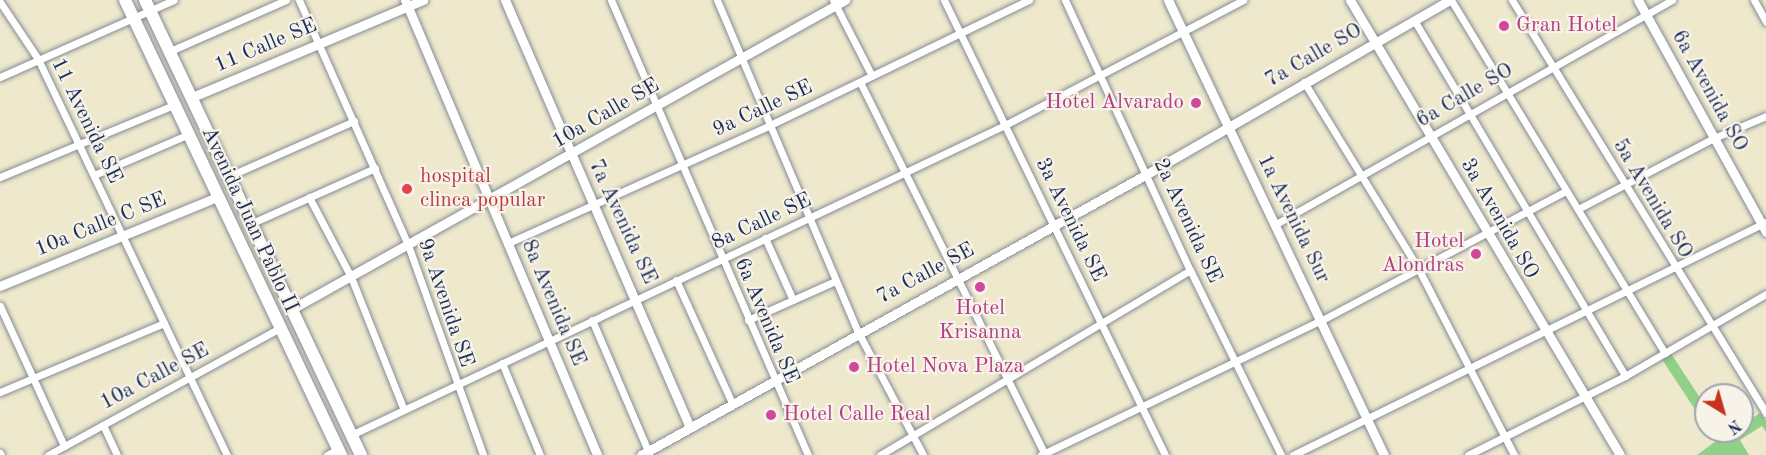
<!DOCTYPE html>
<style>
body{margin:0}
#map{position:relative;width:1766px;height:455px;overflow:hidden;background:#eee8cd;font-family:"Old Standard TT",serif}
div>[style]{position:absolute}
.green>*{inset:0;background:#90d087}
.roads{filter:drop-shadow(0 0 2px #848c96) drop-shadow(0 0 2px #848c96)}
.street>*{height:7px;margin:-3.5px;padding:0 3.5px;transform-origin:3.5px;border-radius:3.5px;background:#fff}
.secondary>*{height:9px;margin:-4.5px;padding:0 4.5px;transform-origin:4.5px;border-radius:4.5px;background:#fff}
.highway>*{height:12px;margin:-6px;padding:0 6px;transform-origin:6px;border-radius:6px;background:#fff}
.dots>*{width:16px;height:16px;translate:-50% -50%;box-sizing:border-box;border:3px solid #f7f3e8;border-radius:50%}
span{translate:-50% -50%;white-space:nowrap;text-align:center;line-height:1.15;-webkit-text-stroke:4.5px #f7f3e8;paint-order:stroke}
.hotel-label{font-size:21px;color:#b23c85}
.left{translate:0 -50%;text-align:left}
.right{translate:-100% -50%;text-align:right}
.street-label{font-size:21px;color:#1b2f5e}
.health-label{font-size:21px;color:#be3a42}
.north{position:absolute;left:1694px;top:383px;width:60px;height:60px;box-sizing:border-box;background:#f7f3e8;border:2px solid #9fa5b1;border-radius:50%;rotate:143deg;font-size:16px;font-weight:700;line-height:24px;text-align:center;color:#1b2f5e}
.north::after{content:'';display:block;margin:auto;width:21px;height:27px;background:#c8321e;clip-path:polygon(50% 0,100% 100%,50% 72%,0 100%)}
</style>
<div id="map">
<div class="green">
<div style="clip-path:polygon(1670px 352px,1706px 407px,1706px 426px,1661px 358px)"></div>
<div style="clip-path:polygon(1760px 413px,1766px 421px,1766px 432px,1762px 426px,1740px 440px,1749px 455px,1697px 455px,1716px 441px,1710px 431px,1722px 431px,1725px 436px,1742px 431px,1742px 425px)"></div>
</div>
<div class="roads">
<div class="street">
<div style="left:299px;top:0;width:268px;rotate:66deg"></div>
<div style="left:408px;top:245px;width:223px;rotate:70.3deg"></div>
<div style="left:611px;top:0;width:496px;rotate:66.6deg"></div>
<div style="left:717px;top:0;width:361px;rotate:67deg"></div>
<div style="left:858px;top:332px;width:139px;rotate:62.1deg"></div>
<div style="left:833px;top:0;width:85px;rotate:62.8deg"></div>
<div style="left:944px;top:0;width:506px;rotate:64.09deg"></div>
<div style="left:1065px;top:0;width:298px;rotate:65.2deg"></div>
<div style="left:1190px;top:270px;width:206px;rotate:63.8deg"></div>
<div style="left:1451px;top:0;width:413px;rotate:58.8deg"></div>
<div style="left:1512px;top:0;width:485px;rotate:58.4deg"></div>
<div style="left:1754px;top:0;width:25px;rotate:61deg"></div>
<div style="left:0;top:2px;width:69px;rotate:56.3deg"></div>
<div style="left:38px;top:59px;width:439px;rotate:64.5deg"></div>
<div style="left:1414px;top:20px;width:414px;rotate:59.3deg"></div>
<div style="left:168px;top:52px;width:129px;rotate:-23.8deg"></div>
<div style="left:0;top:77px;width:190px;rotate:-23.9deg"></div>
<div style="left:860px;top:82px;width:416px;rotate:63.6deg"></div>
<div style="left:1304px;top:82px;width:218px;rotate:58.5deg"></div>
<div style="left:1418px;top:268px;width:210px;rotate:62.8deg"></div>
<div style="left:94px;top:175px;width:101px;rotate:-23.3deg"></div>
<div style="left:0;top:177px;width:188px;rotate:-22.5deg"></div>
<div style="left:227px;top:177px;width:139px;rotate:-23.8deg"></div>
<div style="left:309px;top:197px;width:90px;rotate:62.3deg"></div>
<div style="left:351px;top:277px;width:143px;rotate:68.3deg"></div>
<div style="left:1578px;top:209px;width:153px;rotate:-27.6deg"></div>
<div style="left:1714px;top:138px;width:56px;rotate:-22.9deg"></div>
<div style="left:250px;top:224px;width:137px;rotate:-24.1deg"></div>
<div style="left:1276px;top:224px;width:455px;rotate:-29.5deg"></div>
<div style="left:765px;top:238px;width:68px;rotate:65.7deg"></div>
<div style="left:508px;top:243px;width:285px;rotate:-24.2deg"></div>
<div style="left:768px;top:126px;width:290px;rotate:-25.8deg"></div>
<div style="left:676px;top:280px;width:135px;rotate:65.5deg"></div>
<div style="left:0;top:306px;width:154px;rotate:65.4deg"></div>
<div style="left:592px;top:320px;width:145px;rotate:66.8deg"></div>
<div style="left:748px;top:320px;width:95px;rotate:-24.1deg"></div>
<div style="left:502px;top:363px;width:100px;rotate:67.6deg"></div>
<div style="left:0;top:392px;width:178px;rotate:-22.8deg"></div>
<div style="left:103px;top:425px;width:33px;rotate:65deg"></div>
<div style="left:351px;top:435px;width:724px;rotate:-25.36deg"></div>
<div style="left:1005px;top:125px;width:269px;rotate:-27.7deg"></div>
<div style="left:0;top:453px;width:2px;rotate:63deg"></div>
<div style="left:48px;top:455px;width:262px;rotate:-28.7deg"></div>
<div style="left:327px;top:455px;width:13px;rotate:-29deg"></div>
<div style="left:880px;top:455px;width:361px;rotate:-30.8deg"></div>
<div style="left:1041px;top:455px;width:312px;rotate:-25.7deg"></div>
<div style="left:1322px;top:320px;width:276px;rotate:-27.9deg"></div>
<div style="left:1293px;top:455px;width:527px;rotate:-26.22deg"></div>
<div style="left:1468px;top:455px;width:176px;rotate:-26.7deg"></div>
<div style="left:1625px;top:376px;width:163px;rotate:-30.2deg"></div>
</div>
<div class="secondary">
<div style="left:405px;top:0;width:494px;rotate:67.1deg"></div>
<div style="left:505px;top:0;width:465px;rotate:66.6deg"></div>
<div style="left:1168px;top:0;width:504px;rotate:64.61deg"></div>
<div style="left:1350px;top:0;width:529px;rotate:59.31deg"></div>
<div style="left:1638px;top:0;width:265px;rotate:61.1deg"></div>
<div style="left:190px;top:98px;width:253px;rotate:-22.8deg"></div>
<div style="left:0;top:286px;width:235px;rotate:-22.3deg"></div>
<div style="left:290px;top:310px;width:636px;rotate:-29.19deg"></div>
<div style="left:641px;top:455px;width:579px;rotate:-29.04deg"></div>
<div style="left:1147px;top:174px;width:349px;rotate:-29.9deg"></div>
</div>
<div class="highway">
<div style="left:125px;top:0;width:504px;rotate:64.61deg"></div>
<div style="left:145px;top:0;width:504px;rotate:64.61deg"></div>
</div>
</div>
<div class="dots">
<div style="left:1504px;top:26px;background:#d1479c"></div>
<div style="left:1196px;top:103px;background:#d1479c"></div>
<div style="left:407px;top:189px;background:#e0444e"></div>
<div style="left:1476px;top:254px;background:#d1479c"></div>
<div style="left:980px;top:287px;background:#d1479c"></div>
<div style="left:854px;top:367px;background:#d1479c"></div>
<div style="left:771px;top:415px;background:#d1479c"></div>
</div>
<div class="hotel-label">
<span class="left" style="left:1516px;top:26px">Gran Hotel</span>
<span class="right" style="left:1184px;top:103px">Hotel Alvarado</span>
<span class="right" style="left:1464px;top:254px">Hotel<br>Alondras</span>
<span style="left:980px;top:321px">Hotel<br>Krisanna</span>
<span class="left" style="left:866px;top:367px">Hotel Nova Plaza</span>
<span class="left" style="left:783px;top:415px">Hotel Calle Real</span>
</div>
<div class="street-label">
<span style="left:266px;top:46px;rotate:-23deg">11 Calle SE</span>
<span style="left:1314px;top:56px;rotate:-30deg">7a Calle SO</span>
<span style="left:1709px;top:91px;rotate:61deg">6a Avenida SO</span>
<span style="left:1465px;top:96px;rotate:-30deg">6a Calle SO</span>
<span style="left:763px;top:109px;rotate:-25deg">9a Calle SE</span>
<span style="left:606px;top:114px;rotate:-30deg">10a Calle SE</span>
<span style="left:86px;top:121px;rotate:64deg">11 Avenida SE</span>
<span style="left:1652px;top:199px;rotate:59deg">5a Avenida SO</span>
<span style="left:1293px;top:219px;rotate:64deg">1a Avenida Sur</span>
<span style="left:1499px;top:219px;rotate:60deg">3a Avenida SO</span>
<span style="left:249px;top:220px;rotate:65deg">Avenida Juan Pablo II</span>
<span style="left:1070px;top:220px;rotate:64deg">3a Avenida SE</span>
<span style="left:1187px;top:221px;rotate:65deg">2a Avenida SE</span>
<span style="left:622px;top:222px;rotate:65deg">7a Avenida SE</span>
<span style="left:762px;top:222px;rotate:-25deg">8a Calle SE</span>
<span style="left:101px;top:225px;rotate:-22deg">10a Calle C SE</span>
<span style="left:926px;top:274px;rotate:-28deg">7a Calle SE</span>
<span style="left:445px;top:303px;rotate:71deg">9a Avenida SE</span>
<span style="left:553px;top:303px;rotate:67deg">8a Avenida SE</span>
<span style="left:766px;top:321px;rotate:67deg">6a Avenida SE</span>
<span style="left:155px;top:377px;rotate:-28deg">10a Calle SE</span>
</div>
<div class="health-label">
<span class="left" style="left:420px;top:189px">hospital<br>clinca popular</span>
</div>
<div class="north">N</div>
</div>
